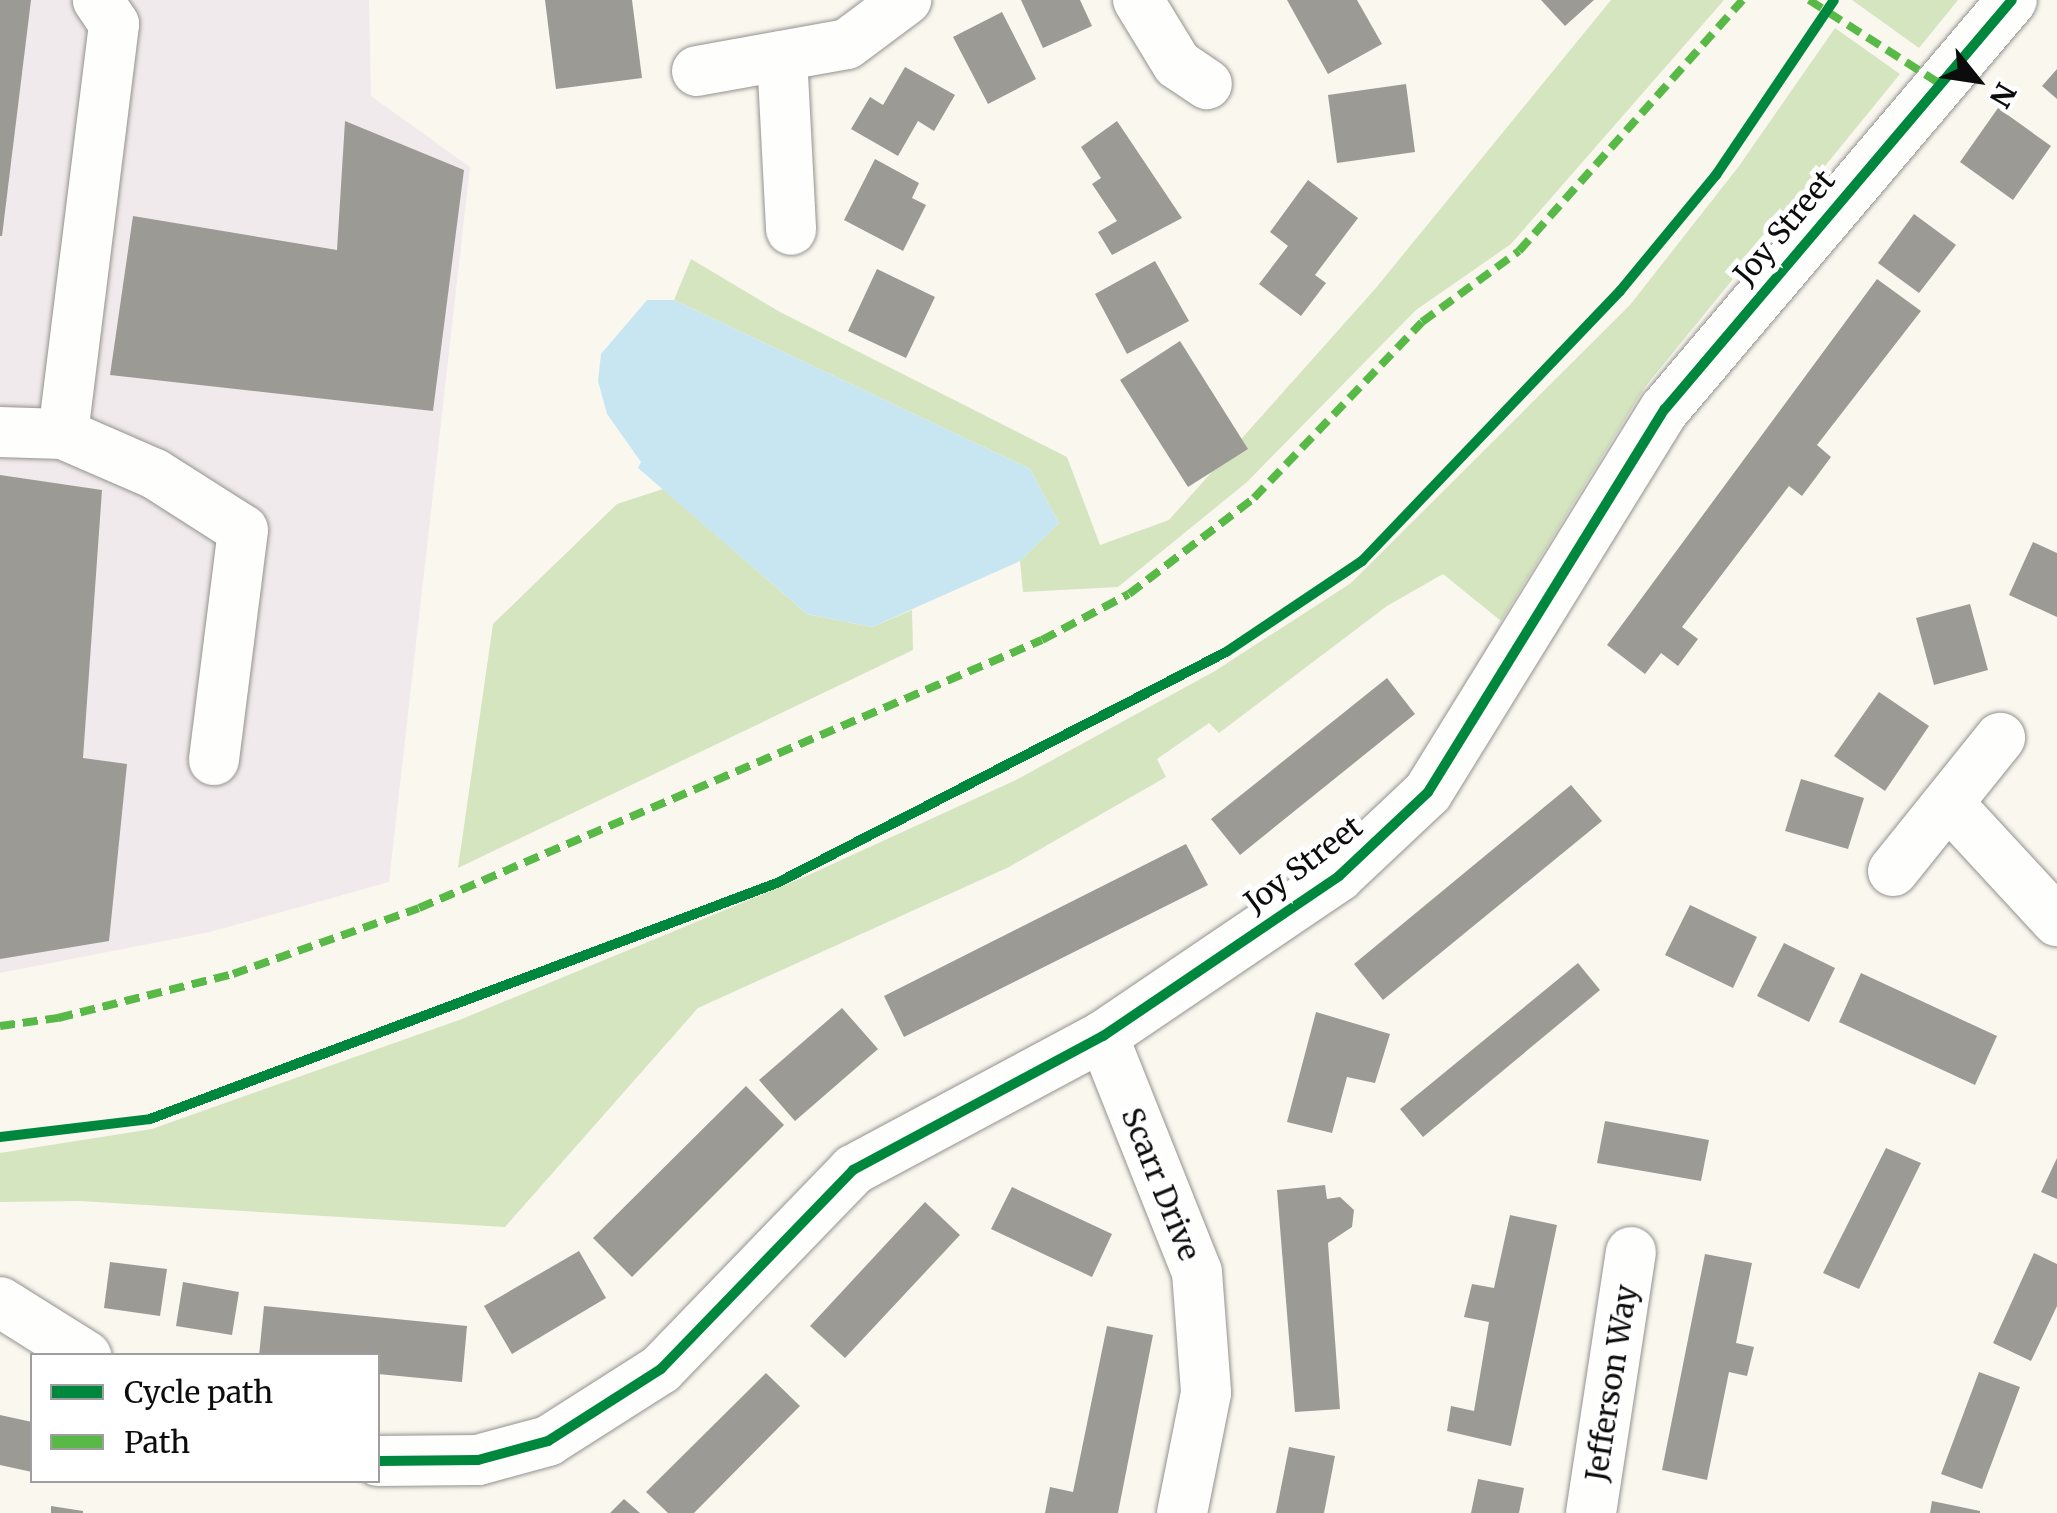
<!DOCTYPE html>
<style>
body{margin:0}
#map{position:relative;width:2057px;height:1513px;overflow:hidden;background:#faf7ef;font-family:Merriweather,serif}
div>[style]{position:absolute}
.industrial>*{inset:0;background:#f1eaec}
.forest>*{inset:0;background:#d5e5bf}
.water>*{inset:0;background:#c8e6f2}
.building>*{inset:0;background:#9c9a95}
.roads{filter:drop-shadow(0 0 2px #93928e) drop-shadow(0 0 2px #93928e)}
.minor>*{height:50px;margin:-25px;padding:0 25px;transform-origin:25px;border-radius:25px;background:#fefefd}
.quiet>*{height:8px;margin-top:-4px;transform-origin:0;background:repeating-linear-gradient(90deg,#58b947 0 15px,transparent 0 23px)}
.cycleway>*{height:10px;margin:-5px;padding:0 5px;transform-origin:5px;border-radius:5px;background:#00873e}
span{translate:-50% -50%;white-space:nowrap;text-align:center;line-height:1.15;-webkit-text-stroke:10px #fff;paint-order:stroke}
.street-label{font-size:30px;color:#0c0c0c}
.legend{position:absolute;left:30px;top:1353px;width:350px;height:130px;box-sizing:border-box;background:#fff;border:2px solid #9e9e9e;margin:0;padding:12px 18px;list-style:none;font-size:30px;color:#0c0c0c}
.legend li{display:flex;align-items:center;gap:20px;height:50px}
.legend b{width:50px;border:2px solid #9e9e9e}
.north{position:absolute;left:1927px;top:30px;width:100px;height:100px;-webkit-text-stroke:8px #fff;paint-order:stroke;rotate:120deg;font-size:28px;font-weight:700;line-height:40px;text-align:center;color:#0c0c0c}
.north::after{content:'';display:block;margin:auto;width:35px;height:45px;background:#0c0c0c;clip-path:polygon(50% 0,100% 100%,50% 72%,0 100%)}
</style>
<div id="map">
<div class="industrial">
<div style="clip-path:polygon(0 0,369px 0,371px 96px,470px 167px,389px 882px,210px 932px,0 973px)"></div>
</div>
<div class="forest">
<div style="clip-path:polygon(1611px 0,1724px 0,1511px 244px,1416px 310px,1247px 482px,1118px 587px,1023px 592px,1020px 561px,1059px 523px,1030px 469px,674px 300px,691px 259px,780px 312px,1067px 457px,1100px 545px,1169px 520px,1375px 289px)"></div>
<div style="clip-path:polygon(1852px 0,1958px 0,1919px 48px)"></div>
<div style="clip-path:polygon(1835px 28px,1900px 74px,1645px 387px,1501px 621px,1443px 574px,1387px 606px,1219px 733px,1209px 723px,1157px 759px,1166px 777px,1009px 867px,698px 1008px,505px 1227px,80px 1201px,0 1202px,0 1153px,152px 1129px,462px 1019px,802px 878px,1016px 780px,1215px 671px,1351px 583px,1630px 305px,1739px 166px)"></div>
<div style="clip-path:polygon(663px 489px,807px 614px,872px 627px,912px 610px,913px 650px,458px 868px,493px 624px,617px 504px)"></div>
</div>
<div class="water">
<div style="clip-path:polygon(647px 300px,674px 300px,1030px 469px,1059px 523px,1020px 561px,872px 627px,807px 614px,638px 468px,641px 462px,607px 414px,598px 381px,601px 354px)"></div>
</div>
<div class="building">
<div style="clip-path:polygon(0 0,31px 0,2px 236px,0 236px)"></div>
<div style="clip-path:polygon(545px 0,632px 0,642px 78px,556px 89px)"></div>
<div style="clip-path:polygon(1021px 0,1080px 0,1092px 26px,1043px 48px)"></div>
<div style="clip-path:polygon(1287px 0,1357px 0,1382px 44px,1328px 74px)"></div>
<div style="clip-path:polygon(1541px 0,1594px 0,1565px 26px)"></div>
<div style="clip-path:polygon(1002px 12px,1036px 79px,988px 104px,953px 37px)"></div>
<div style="clip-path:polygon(905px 67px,955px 95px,934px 131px,918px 121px,898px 156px,851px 129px,870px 97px,883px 105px)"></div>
<div style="clip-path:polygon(2057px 69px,2057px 99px,2042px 86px)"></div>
<div style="clip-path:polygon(1406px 84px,1415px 152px,1337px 163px,1328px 95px)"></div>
<div style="clip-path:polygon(1998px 108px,2051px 146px,2013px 200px,1960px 162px)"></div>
<div style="clip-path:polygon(345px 121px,464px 170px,433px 411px,110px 375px,133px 216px,337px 250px)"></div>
<div style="clip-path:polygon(1117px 121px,1182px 218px,1112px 255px,1098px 232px,1117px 221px,1092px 184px,1101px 178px,1081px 147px)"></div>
<div style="clip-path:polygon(875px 159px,919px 183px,912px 198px,926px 205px,903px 251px,844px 220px)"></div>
<div style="clip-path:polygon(1308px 180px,1358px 218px,1315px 275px,1326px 283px,1301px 316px,1259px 284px,1288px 246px,1270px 232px)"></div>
<div style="clip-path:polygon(1914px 214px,1956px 245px,1919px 293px,1878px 263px)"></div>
<div style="clip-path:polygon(1155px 261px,1189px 321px,1127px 354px,1095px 294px)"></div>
<div style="clip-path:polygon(877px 269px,935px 297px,906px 358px,848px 331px)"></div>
<div style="clip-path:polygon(1877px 279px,1921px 311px,1817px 445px,1831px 457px,1802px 496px,1789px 486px,1682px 627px,1698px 639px,1678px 666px,1661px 653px,1645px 674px,1607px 645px)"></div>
<div style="clip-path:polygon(1180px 341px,1248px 449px,1188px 487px,1120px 380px)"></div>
<div style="clip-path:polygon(0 475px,102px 490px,83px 758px,127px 764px,109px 941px,0 959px)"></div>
<div style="clip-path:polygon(2033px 542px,2057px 553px,2057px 617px,2009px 595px)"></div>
<div style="clip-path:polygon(1970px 604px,1988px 670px,1934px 685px,1916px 618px)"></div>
<div style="clip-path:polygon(1387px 678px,1415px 714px,1240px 855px,1211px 819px)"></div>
<div style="clip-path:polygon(1879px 692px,1929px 726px,1885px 791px,1834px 756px)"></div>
<div style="clip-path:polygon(1801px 779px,1864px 798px,1848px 849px,1785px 831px)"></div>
<div style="clip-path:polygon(1571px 785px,1602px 821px,1383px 1000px,1354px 964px)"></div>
<div style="clip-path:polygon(1186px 844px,1208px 885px,904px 1037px,884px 996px)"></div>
<div style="clip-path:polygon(1690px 905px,1757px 937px,1733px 988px,1665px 955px)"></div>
<div style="clip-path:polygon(1784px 943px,1835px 968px,1809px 1022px,1757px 996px)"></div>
<div style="clip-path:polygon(1578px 963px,1600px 990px,1423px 1137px,1400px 1109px)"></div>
<div style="clip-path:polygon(1861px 973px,1997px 1036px,1975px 1085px,1839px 1022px)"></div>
<div style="clip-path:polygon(842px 1008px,878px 1049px,795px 1121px,759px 1080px)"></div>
<div style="clip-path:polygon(1316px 1012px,1390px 1034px,1375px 1083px,1347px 1077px,1332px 1133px,1287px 1122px)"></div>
<div style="clip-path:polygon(746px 1086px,784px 1125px,632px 1277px,593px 1238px)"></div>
<div style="clip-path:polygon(1605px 1121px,1709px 1140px,1701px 1181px,1597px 1163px)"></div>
<div style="clip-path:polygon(1886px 1148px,1921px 1163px,1859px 1289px,1823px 1273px)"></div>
<div style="clip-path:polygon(2057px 1158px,2057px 1199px,2041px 1192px)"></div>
<div style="clip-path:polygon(1325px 1185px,1327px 1199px,1340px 1197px,1354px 1210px,1352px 1227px,1328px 1243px,1340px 1409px,1295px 1412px,1277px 1190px)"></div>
<div style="clip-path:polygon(1012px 1187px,1112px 1234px,1092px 1277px,991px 1229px)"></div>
<div style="clip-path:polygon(925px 1202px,960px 1235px,845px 1358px,810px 1326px)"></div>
<div style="clip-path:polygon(1510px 1215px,1557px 1225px,1511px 1446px,1447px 1431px,1451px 1406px,1474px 1411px,1489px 1322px,1464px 1317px,1472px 1284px,1494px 1288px)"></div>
<div style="clip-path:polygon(579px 1251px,606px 1298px,512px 1354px,484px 1306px)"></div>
<div style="clip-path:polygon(2034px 1253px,2057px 1264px,2057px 1306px,2031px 1361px,1993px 1343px)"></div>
<div style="clip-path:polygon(1705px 1254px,1752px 1263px,1736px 1343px,1754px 1347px,1747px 1376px,1729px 1372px,1707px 1480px,1662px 1470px)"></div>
<div style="clip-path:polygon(110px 1262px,167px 1269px,160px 1316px,104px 1308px)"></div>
<div style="clip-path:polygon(183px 1282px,239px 1292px,232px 1335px,176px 1326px)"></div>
<div style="clip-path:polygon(264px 1306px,467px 1326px,462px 1382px,378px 1374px,378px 1356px,259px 1356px)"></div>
<div style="clip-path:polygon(1107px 1326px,1153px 1335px,1118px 1513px,1045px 1513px,1050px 1487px,1073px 1492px)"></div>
<div style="clip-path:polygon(1979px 1372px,2020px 1387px,1982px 1489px,1941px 1474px)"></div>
<div style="clip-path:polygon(766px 1373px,800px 1406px,694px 1513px,668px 1513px,646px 1492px)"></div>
<div style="clip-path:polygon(0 1415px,32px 1422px,32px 1472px,0 1465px)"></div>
<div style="clip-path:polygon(1289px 1447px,1335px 1456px,1324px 1513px,1276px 1513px)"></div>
<div style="clip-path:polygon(1478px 1479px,1524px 1488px,1519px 1513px,1471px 1513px)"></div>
<div style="clip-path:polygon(624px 1499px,640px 1513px,610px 1513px)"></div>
<div style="clip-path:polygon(1932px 1501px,1980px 1511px,1980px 1513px,1930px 1513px)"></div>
<div style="clip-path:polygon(51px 1506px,83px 1511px,83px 1513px,51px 1513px)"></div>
</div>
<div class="roads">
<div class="minor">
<div style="left:1138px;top:0;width:75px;rotate:58.6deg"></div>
<div style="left:1177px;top:64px;width:36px;rotate:34deg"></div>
<div style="left:782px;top:56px;width:174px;rotate:87deg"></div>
<div style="left:697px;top:71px;width:152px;rotate:-10.2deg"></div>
<div style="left:847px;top:44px;width:74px;rotate:-36.7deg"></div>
<div style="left:0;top:432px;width:63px;rotate:1.8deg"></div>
<div style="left:63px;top:434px;width:100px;rotate:23.5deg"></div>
<div style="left:155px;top:474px;width:104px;rotate:32.5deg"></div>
<div style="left:243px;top:530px;width:232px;rotate:97.2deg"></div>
<div style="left:63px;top:434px;width:413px;rotate:-82.9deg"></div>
<div style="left:114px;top:24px;width:29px;rotate:-124deg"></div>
<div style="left:1948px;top:803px;width:161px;rotate:47.3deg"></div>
<div style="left:1893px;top:871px;width:171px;rotate:-51.2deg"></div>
<div style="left:1103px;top:1036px;width:254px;rotate:68.3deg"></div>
<div style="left:1197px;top:1272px;width:121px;rotate:85.7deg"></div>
<div style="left:1206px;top:1393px;width:122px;rotate:101.3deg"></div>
<div style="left:0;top:1302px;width:102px;rotate:32.1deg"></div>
<div style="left:378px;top:1461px;width:100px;rotate:-0.6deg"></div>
<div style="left:478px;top:1460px;width:73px;rotate:-15.2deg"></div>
<div style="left:548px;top:1441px;width:134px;rotate:-32.5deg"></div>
<div style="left:661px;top:1369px;width:277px;rotate:-46deg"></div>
<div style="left:853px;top:1170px;width:284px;rotate:-28.2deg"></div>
<div style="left:1103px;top:1036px;width:285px;rotate:-34.1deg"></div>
<div style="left:1339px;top:876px;width:122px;rotate:-43.3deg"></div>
<div style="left:1428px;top:792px;width:450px;rotate:-58.3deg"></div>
<div style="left:1665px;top:409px;width:536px;rotate:-49.69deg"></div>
<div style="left:1591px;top:1513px;width:264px;rotate:-81.3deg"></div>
</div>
</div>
<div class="quiet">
<div style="left:1809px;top:0;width:152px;rotate:32.6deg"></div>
<div style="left:0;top:1026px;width:59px;rotate:-7.9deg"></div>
<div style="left:58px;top:1018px;width:180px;rotate:-14.1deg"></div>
<div style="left:233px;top:974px;width:197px;rotate:-19.5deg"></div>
<div style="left:419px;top:908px;width:678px;rotate:-23.28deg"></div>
<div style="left:1042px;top:640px;width:98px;rotate:-27.9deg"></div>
<div style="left:1129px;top:594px;width:158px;rotate:-37.5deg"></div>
<div style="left:1254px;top:498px;width:243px;rotate:-46.3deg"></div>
<div style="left:1422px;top:322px;width:120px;rotate:-36.2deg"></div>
<div style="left:1519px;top:251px;width:336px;rotate:-48.3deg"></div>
</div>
<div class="cycleway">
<div style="left:0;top:1137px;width:151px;rotate:-6.8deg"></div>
<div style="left:150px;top:1119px;width:670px;rotate:-20.63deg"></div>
<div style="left:777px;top:883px;width:505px;rotate:-27.22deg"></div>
<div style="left:1226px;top:652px;width:164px;rotate:-33.8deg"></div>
<div style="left:1362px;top:561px;width:373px;rotate:-46.3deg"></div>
<div style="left:1620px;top:291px;width:151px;rotate:-50.4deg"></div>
<div style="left:1716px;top:175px;width:211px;rotate:-56deg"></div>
<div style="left:378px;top:1461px;width:100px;rotate:-0.6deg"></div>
<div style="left:478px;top:1460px;width:73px;rotate:-15.2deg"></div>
<div style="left:548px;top:1441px;width:134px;rotate:-32.5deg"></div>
<div style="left:661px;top:1369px;width:277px;rotate:-46deg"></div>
<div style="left:853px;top:1170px;width:284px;rotate:-28.2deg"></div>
<div style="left:1103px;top:1036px;width:285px;rotate:-34.1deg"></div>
<div style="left:1339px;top:876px;width:122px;rotate:-43.3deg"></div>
<div style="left:1428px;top:792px;width:450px;rotate:-58.3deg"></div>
<div style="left:1665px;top:409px;width:536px;rotate:-49.69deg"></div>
</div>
<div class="street-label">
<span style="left:1784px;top:227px;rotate:-50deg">Joy Street</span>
<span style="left:1303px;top:864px;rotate:-37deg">Joy Street</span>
<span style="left:1161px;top:1184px;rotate:68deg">Scarr Drive</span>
<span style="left:1611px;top:1383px;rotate:-81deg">Jefferson Way</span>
</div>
<ul class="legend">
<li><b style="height:12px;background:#00873e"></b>Cycle path</li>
<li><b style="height:12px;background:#58b947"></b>Path</li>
</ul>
<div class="north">N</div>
</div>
